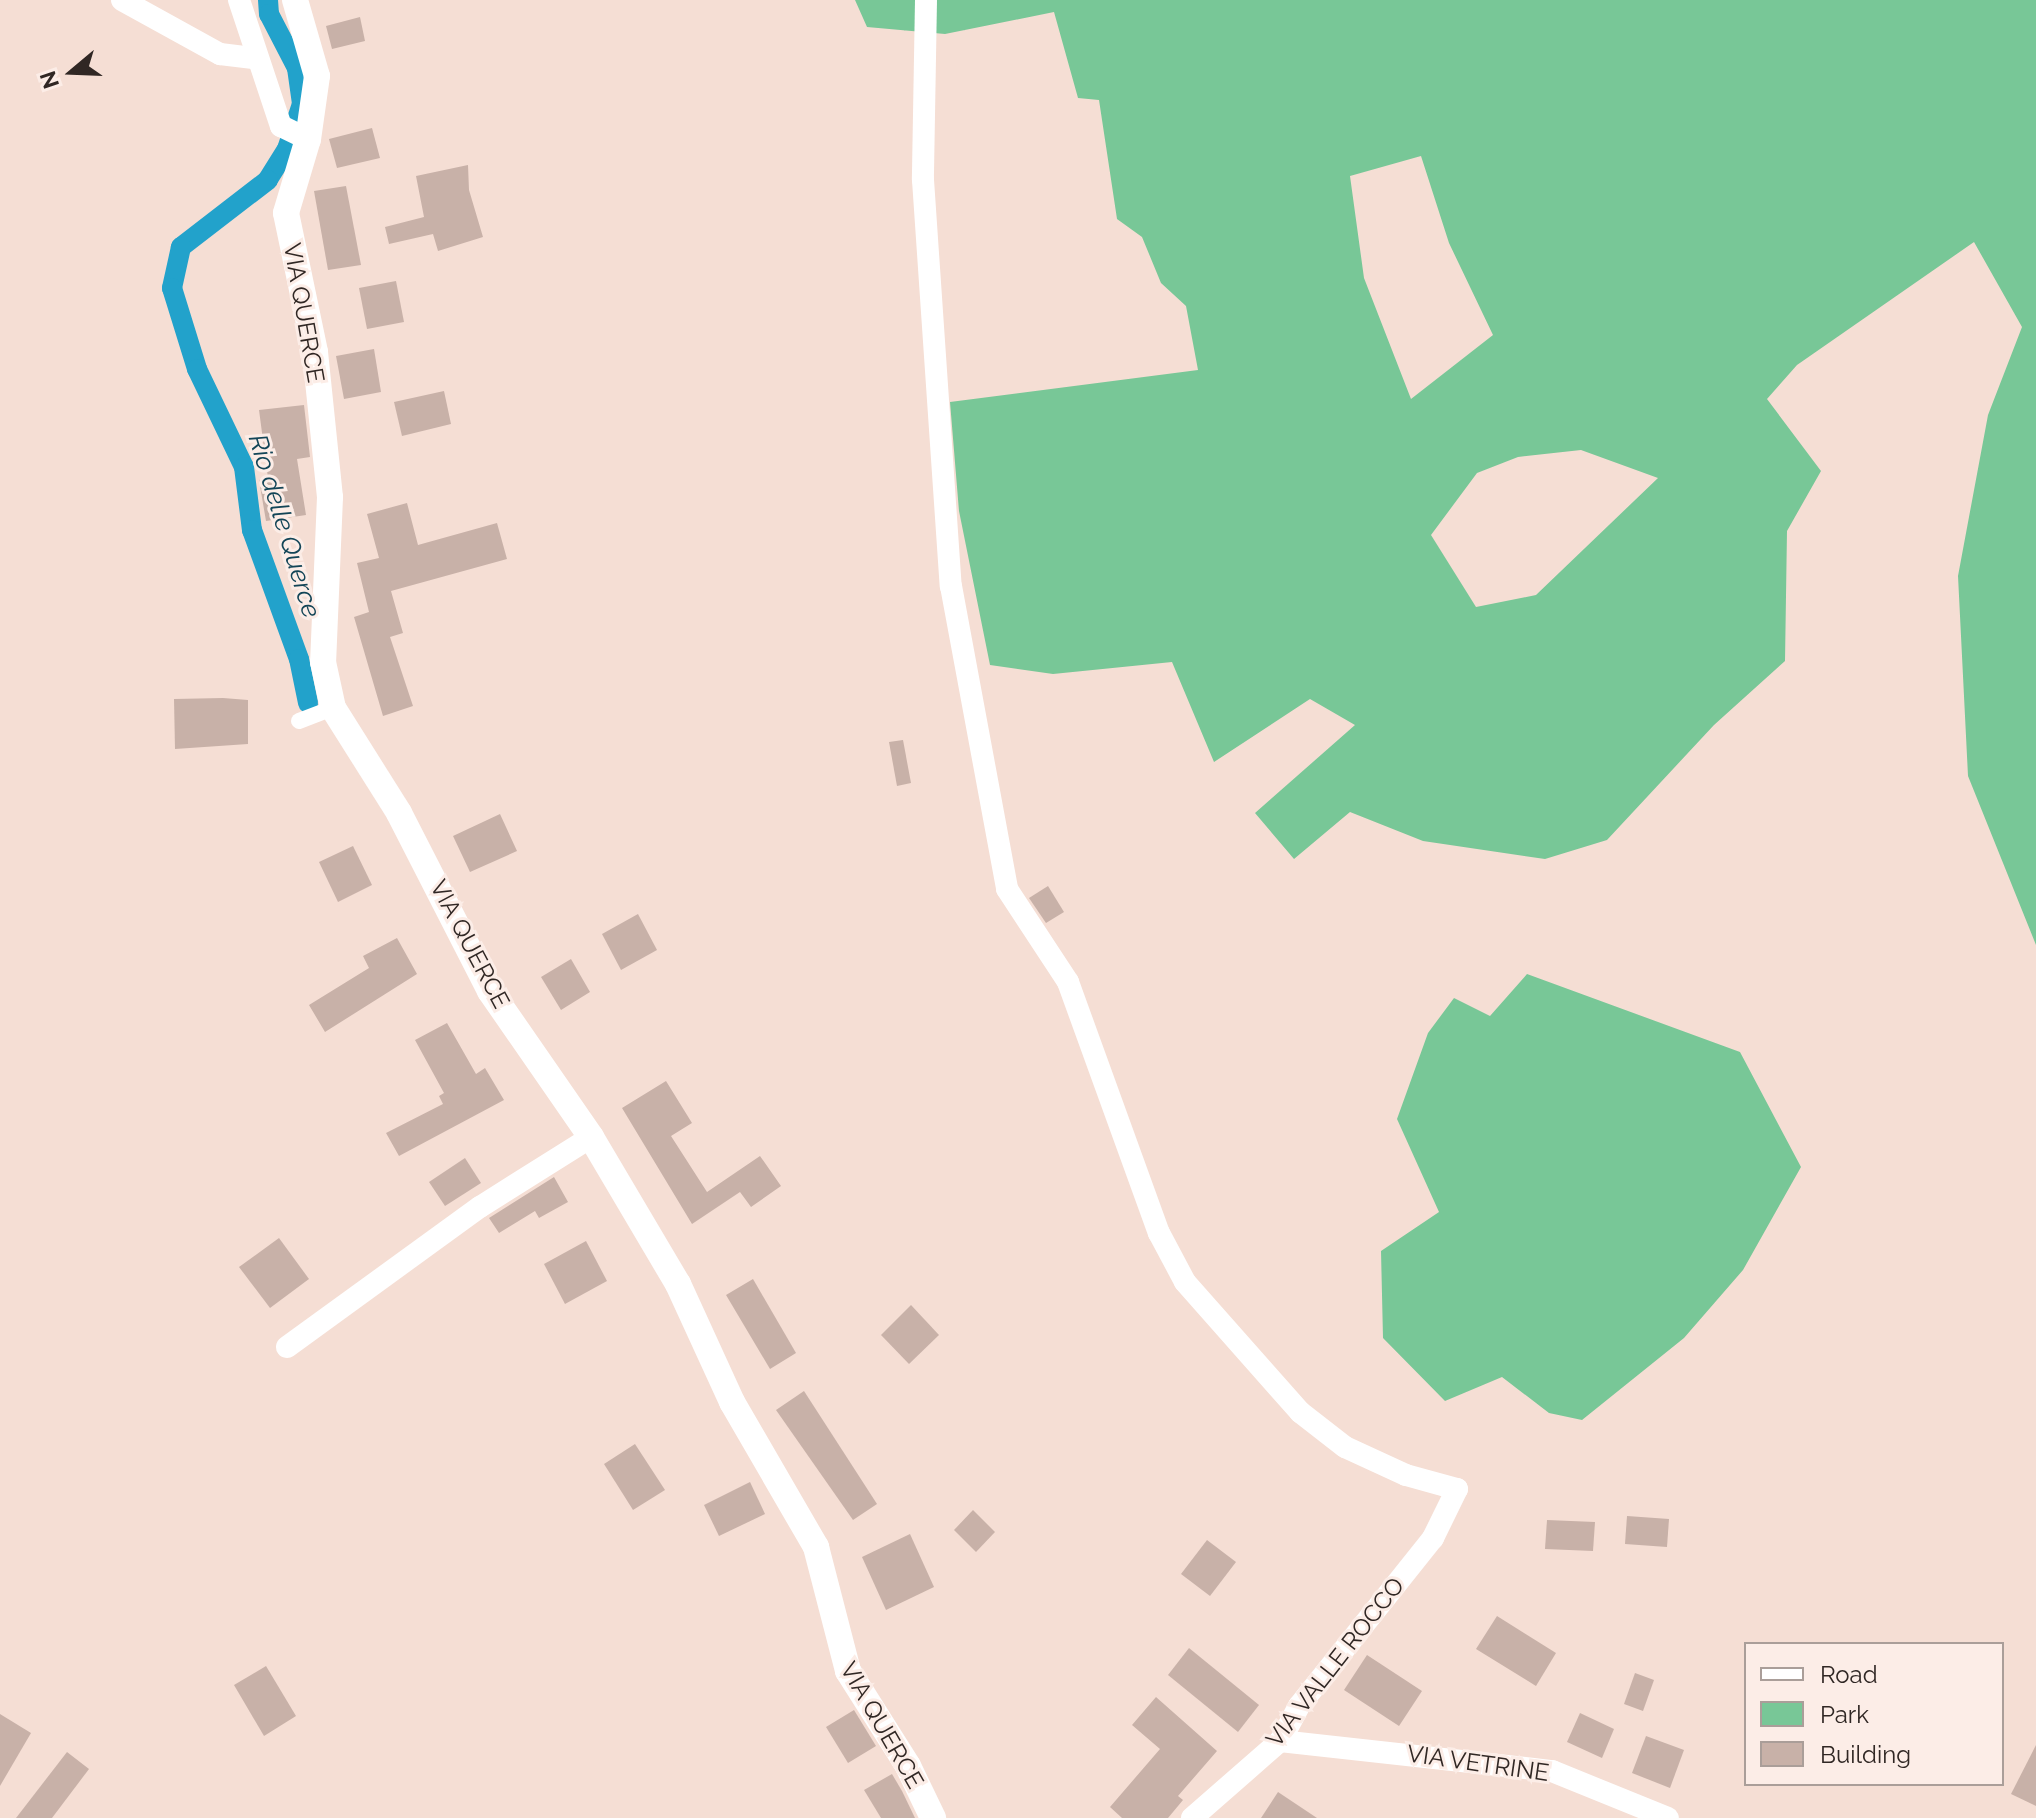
<!DOCTYPE html>
<style>
body{margin:0}
#map{position:relative;width:2036px;height:1818px;overflow:hidden;background:#f5ded4;font-family:Raleway,sans-serif}
div>[style]{position:absolute}
.green>*{inset:0;background:#78c797}
.canal>*{height:20px;margin:-10px;padding:0 10px;transform-origin:10px;border-radius:10px;background:#22a2cb}
.building>*{inset:0;background:#c8b1a8}
.pedestrian>*{height:16px;margin:-8px;padding:0 8px;transform-origin:8px;border-radius:8px;background:#fff}
.minor>*{height:22px;margin:-11px;padding:0 11px;transform-origin:11px;border-radius:11px;background:#fff}
.tertiary>*{height:26px;margin:-13px;padding:0 13px;transform-origin:13px;border-radius:13px;background:#fff}
span{translate:-50% -50%;white-space:nowrap;text-align:center;line-height:1.15;-webkit-text-stroke:6px #fcede7;paint-order:stroke}
.street-label{font-size:24px;color:#302724}
.water-label{font-size:26px;color:#134557;font-style:italic}
.legend{position:absolute;left:1744px;top:1642px;width:260px;height:144px;box-sizing:border-box;background:#fcede7;border:2px solid #aa9e99;margin:0;padding:10px 14px;list-style:none;font-size:24px;color:#302724}
.legend li{display:flex;align-items:center;gap:16px;height:40px}
.legend b{width:40px;border:2px solid #aa9e99}
.north{position:absolute;left:32px;top:32px;width:80px;height:80px;-webkit-text-stroke:6px #fcede7;paint-order:stroke;rotate:251deg;font-size:22px;font-weight:700;line-height:32px;text-align:center;color:#302724}
.north::after{content:'';display:block;margin:auto;width:28px;height:36px;background:#302724;clip-path:polygon(50% 0,100% 100%,50% 72%,0 100%)}
</style>
<div id="map">
<div class="green">
<div style="clip-path:polygon(evenodd,855px 0,2036px 0,2036px 945px,1968px 776px,1958px 576px,1988px 415px,2022px 327px,1974px 242px,1797px 365px,1767px 399px,1821px 471px,1787px 531px,1785px 661px,1714px 725px,1607px 840px,1545px 859px,1423px 841px,1350px 812px,1294px 859px,1255px 813px,1355px 725px,1310px 699px,1214px 762px,1172px 662px,1053px 674px,990px 665px,959px 511px,950px 402px,1198px 370px,1186px 306px,1161px 283px,1142px 237px,1117px 219px,1099px 100px,1078px 98px,1054px 12px,945px 34px,867px 27px,855px 0,1421px 156px,1449px 243px,1493px 335px,1411px 399px,1364px 278px,1350px 176px,1421px 156px,855px 0,1581px 450px,1658px 478px,1536px 595px,1476px 607px,1431px 535px,1477px 473px,1518px 457px,1581px 450px)"></div>
<div style="clip-path:polygon(1527px 974px,1740px 1052px,1801px 1167px,1743px 1270px,1684px 1338px,1582px 1420px,1549px 1413px,1502px 1377px,1445px 1401px,1383px 1338px,1381px 1251px,1439px 1212px,1397px 1119px,1428px 1033px,1454px 998px,1490px 1016px)"></div>
</div>
<div class="canal">
<div style="left:268px;top:0;width:14px;rotate:86deg"></div>
<div style="left:269px;top:14px;width:61px;rotate:62.6deg"></div>
<div style="left:297px;top:68px;width:36px;rotate:82deg"></div>
<div style="left:302px;top:104px;width:47px;rotate:108.4deg"></div>
<div style="left:287px;top:149px;width:36px;rotate:122deg"></div>
<div style="left:268px;top:180px;width:110px;rotate:142.4deg"></div>
<div style="left:181px;top:247px;width:42px;rotate:102.4deg"></div>
<div style="left:172px;top:288px;width:85px;rotate:72.8deg"></div>
<div style="left:197px;top:369px;width:109px;rotate:64.4deg"></div>
<div style="left:244px;top:467px;width:64px;rotate:82.8deg"></div>
<div style="left:252px;top:530px;width:137px;rotate:70deg"></div>
<div style="left:299px;top:659px;width:45px;rotate:78.4deg"></div>
</div>
<div class="building">
<div style="clip-path:polygon(360px 17px,365px 41px,332px 49px,326px 26px)"></div>
<div style="clip-path:polygon(372px 128px,380px 158px,337px 168px,329px 139px)"></div>
<div style="clip-path:polygon(468px 165px,469px 190px,483px 237px,438px 251px,433px 234px,389px 244px,385px 227px,424px 217px,416px 176px)"></div>
<div style="clip-path:polygon(346px 186px,361px 265px,328px 270px,314px 191px)"></div>
<div style="clip-path:polygon(396px 281px,404px 322px,367px 329px,359px 288px)"></div>
<div style="clip-path:polygon(374px 349px,381px 392px,344px 399px,336px 356px)"></div>
<div style="clip-path:polygon(444px 391px,451px 424px,402px 436px,394px 402px)"></div>
<div style="clip-path:polygon(304px 405px,310px 457px,297px 459px,306px 515px,266px 521px,259px 480px,268px 478px,259px 410px)"></div>
<div style="clip-path:polygon(407px 503px,418px 545px,497px 523px,507px 559px,391px 591px,403px 633px,390px 637px,413px 706px,383px 716px,354px 617px,369px 612px,357px 563px,379px 558px,367px 514px)"></div>
<div style="clip-path:polygon(223px 698px,248px 700px,248px 744px,175px 749px,174px 699px)"></div>
<div style="clip-path:polygon(903px 740px,911px 783px,897px 786px,889px 742px)"></div>
<div style="clip-path:polygon(500px 814px,517px 851px,470px 872px,453px 836px)"></div>
<div style="clip-path:polygon(353px 846px,372px 885px,338px 902px,319px 862px)"></div>
<div style="clip-path:polygon(1048px 886px,1064px 912px,1046px 923px,1029px 898px)"></div>
<div style="clip-path:polygon(638px 914px,657px 950px,621px 970px,602px 934px)"></div>
<div style="clip-path:polygon(397px 938px,417px 974px,325px 1032px,309px 1005px,369px 968px,363px 956px)"></div>
<div style="clip-path:polygon(571px 959px,590px 992px,561px 1010px,541px 977px)"></div>
<div style="clip-path:polygon(447px 1023px,476px 1074px,485px 1068px,504px 1100px,399px 1156px,386px 1133px,443px 1104px,439px 1096px,444px 1093px,415px 1040px)"></div>
<div style="clip-path:polygon(666px 1081px,692px 1123px,671px 1136px,707px 1192px,760px 1156px,781px 1186px,751px 1207px,740px 1192px,692px 1224px,622px 1108px)"></div>
<div style="clip-path:polygon(465px 1158px,481px 1183px,445px 1206px,429px 1182px)"></div>
<div style="clip-path:polygon(554px 1177px,568px 1202px,539px 1218px,535px 1211px,499px 1233px,489px 1218px)"></div>
<div style="clip-path:polygon(279px 1238px,309px 1279px,270px 1308px,239px 1267px)"></div>
<div style="clip-path:polygon(586px 1241px,607px 1281px,565px 1304px,544px 1264px)"></div>
<div style="clip-path:polygon(753px 1279px,796px 1353px,770px 1369px,726px 1295px)"></div>
<div style="clip-path:polygon(911px 1305px,939px 1335px,909px 1364px,881px 1335px)"></div>
<div style="clip-path:polygon(804px 1391px,877px 1504px,853px 1520px,776px 1410px)"></div>
<div style="clip-path:polygon(635px 1444px,665px 1490px,633px 1510px,604px 1464px)"></div>
<div style="clip-path:polygon(750px 1482px,765px 1514px,719px 1536px,704px 1505px)"></div>
<div style="clip-path:polygon(973px 1510px,995px 1532px,976px 1552px,954px 1530px)"></div>
<div style="clip-path:polygon(1627px 1516px,1669px 1519px,1667px 1547px,1625px 1544px)"></div>
<div style="clip-path:polygon(1547px 1520px,1595px 1522px,1593px 1551px,1545px 1549px)"></div>
<div style="clip-path:polygon(910px 1534px,934px 1587px,886px 1610px,862px 1557px)"></div>
<div style="clip-path:polygon(1207px 1540px,1236px 1562px,1210px 1596px,1181px 1574px)"></div>
<div style="clip-path:polygon(1497px 1616px,1556px 1653px,1536px 1686px,1476px 1649px)"></div>
<div style="clip-path:polygon(1189px 1648px,1259px 1705px,1238px 1732px,1168px 1675px)"></div>
<div style="clip-path:polygon(1367px 1655px,1422px 1691px,1399px 1726px,1344px 1690px)"></div>
<div style="clip-path:polygon(266px 1666px,296px 1716px,264px 1736px,234px 1685px)"></div>
<div style="clip-path:polygon(1635px 1673px,1654px 1680px,1643px 1711px,1624px 1704px)"></div>
<div style="clip-path:polygon(1156px 1697px,1217px 1751px,1178px 1796px,1183px 1800px,1168px 1818px,1122px 1818px,1110px 1807px,1160px 1749px,1132px 1725px)"></div>
<div style="clip-path:polygon(854px 1710px,876px 1746px,848px 1763px,826px 1727px)"></div>
<div style="clip-path:polygon(1580px 1713px,1614px 1729px,1602px 1758px,1567px 1742px)"></div>
<div style="clip-path:polygon(0 1714px,31px 1733px,0 1786px)"></div>
<div style="clip-path:polygon(1646px 1736px,1684px 1750px,1670px 1788px,1632px 1773px)"></div>
<div style="clip-path:polygon(2036px 1745px,2036px 1806px,2011px 1794px)"></div>
<div style="clip-path:polygon(67px 1752px,89px 1769px,52px 1818px,16px 1818px)"></div>
<div style="clip-path:polygon(892px 1774px,902px 1791px,915px 1818px,881px 1818px,864px 1790px)"></div>
<div style="clip-path:polygon(1278px 1792px,1317px 1818px,1261px 1818px)"></div>
</div>
<div class="pedestrian">
<div style="left:299px;top:721px;width:36px;rotate:-21deg"></div>
</div>
<div class="minor">
<div style="left:122px;top:0;width:112px;rotate:28.9deg"></div>
<div style="left:220px;top:54px;width:38px;rotate:7deg"></div>
<div style="left:239px;top:0;width:133px;rotate:71.6deg"></div>
<div style="left:281px;top:126px;width:30px;rotate:26deg"></div>
<div style="left:926px;top:0;width:180px;rotate:91deg"></div>
<div style="left:923px;top:180px;width:407px;rotate:86.1deg"></div>
<div style="left:951px;top:586px;width:308px;rotate:79.5deg"></div>
<div style="left:1007px;top:889px;width:111px;rotate:56.7deg"></div>
<div style="left:1068px;top:982px;width:267px;rotate:70.1deg"></div>
<div style="left:1159px;top:1233px;width:55px;rotate:62deg"></div>
<div style="left:1185px;top:1282px;width:174px;rotate:48.5deg"></div>
<div style="left:1300px;top:1412px;width:57px;rotate:37.9deg"></div>
<div style="left:1345px;top:1447px;width:67px;rotate:24.7deg"></div>
<div style="left:1406px;top:1475px;width:53px;rotate:15.4deg"></div>
<div style="left:1457px;top:1489px;width:55px;rotate:116.1deg"></div>
<div style="left:1433px;top:1538px;width:215px;rotate:128.6deg"></div>
<div style="left:1299px;top:1706px;width:40px;rotate:118deg"></div>
<div style="left:1280px;top:1741px;width:117px;rotate:138.8deg"></div>
<div style="left:287px;top:1347px;width:238px;rotate:-36deg"></div>
<div style="left:480px;top:1207px;width:131px;rotate:-32.2deg"></div>
<div style="left:1280px;top:1741px;width:274px;rotate:6.3deg"></div>
<div style="left:1552px;top:1771px;width:125px;rotate:22.1deg"></div>
</div>
<div class="tertiary">
<div style="left:295px;top:0;width:79px;rotate:73.9deg"></div>
<div style="left:317px;top:76px;width:64px;rotate:98.1deg"></div>
<div style="left:308px;top:139px;width:77px;rotate:106.6deg"></div>
<div style="left:286px;top:213px;width:142px;rotate:78.2deg"></div>
<div style="left:315px;top:352px;width:146px;rotate:84.1deg"></div>
<div style="left:330px;top:497px;width:165px;rotate:92.4deg"></div>
<div style="left:323px;top:662px;width:47px;rotate:77.7deg"></div>
<div style="left:333px;top:708px;width:124px;rotate:57.8deg"></div>
<div style="left:399px;top:813px;width:200px;rotate:62.9deg"></div>
<div style="left:490px;top:991px;width:178px;rotate:55.3deg"></div>
<div style="left:591px;top:1137px;width:171px;rotate:59.4deg"></div>
<div style="left:678px;top:1284px;width:130px;rotate:65.4deg"></div>
<div style="left:732px;top:1402px;width:168px;rotate:59.9deg"></div>
<div style="left:816px;top:1547px;width:128px;rotate:75.5deg"></div>
<div style="left:848px;top:1671px;width:112px;rotate:57.7deg"></div>
<div style="left:908px;top:1766px;width:58px;rotate:64.3deg"></div>
</div>
<div class="street-label">
<span style="left:304px;top:313px;rotate:80deg">VIA QUERCE</span>
<span style="left:470px;top:944px;rotate:62deg">VIA QUERCE</span>
<span style="left:1335px;top:1662px;rotate:-52deg">VIA VALLE ROCCO</span>
<span style="left:882px;top:1725px;rotate:60deg">VIA QUERCE</span>
<span style="left:1478px;top:1763px;rotate:8deg">VIA VETRINE</span>
</div>
<div class="water-label">
<span style="left:284px;top:526px;rotate:73deg">Rio delle Querce</span>
</div>
<ul class="legend">
<li><b style="height:10px;background:#fff"></b>Road</li>
<li><b style="height:22px;background:#78c797"></b>Park</li>
<li><b style="height:22px;background:#c8b1a8"></b>Building</li>
</ul>
<div class="north">N</div>
</div>
